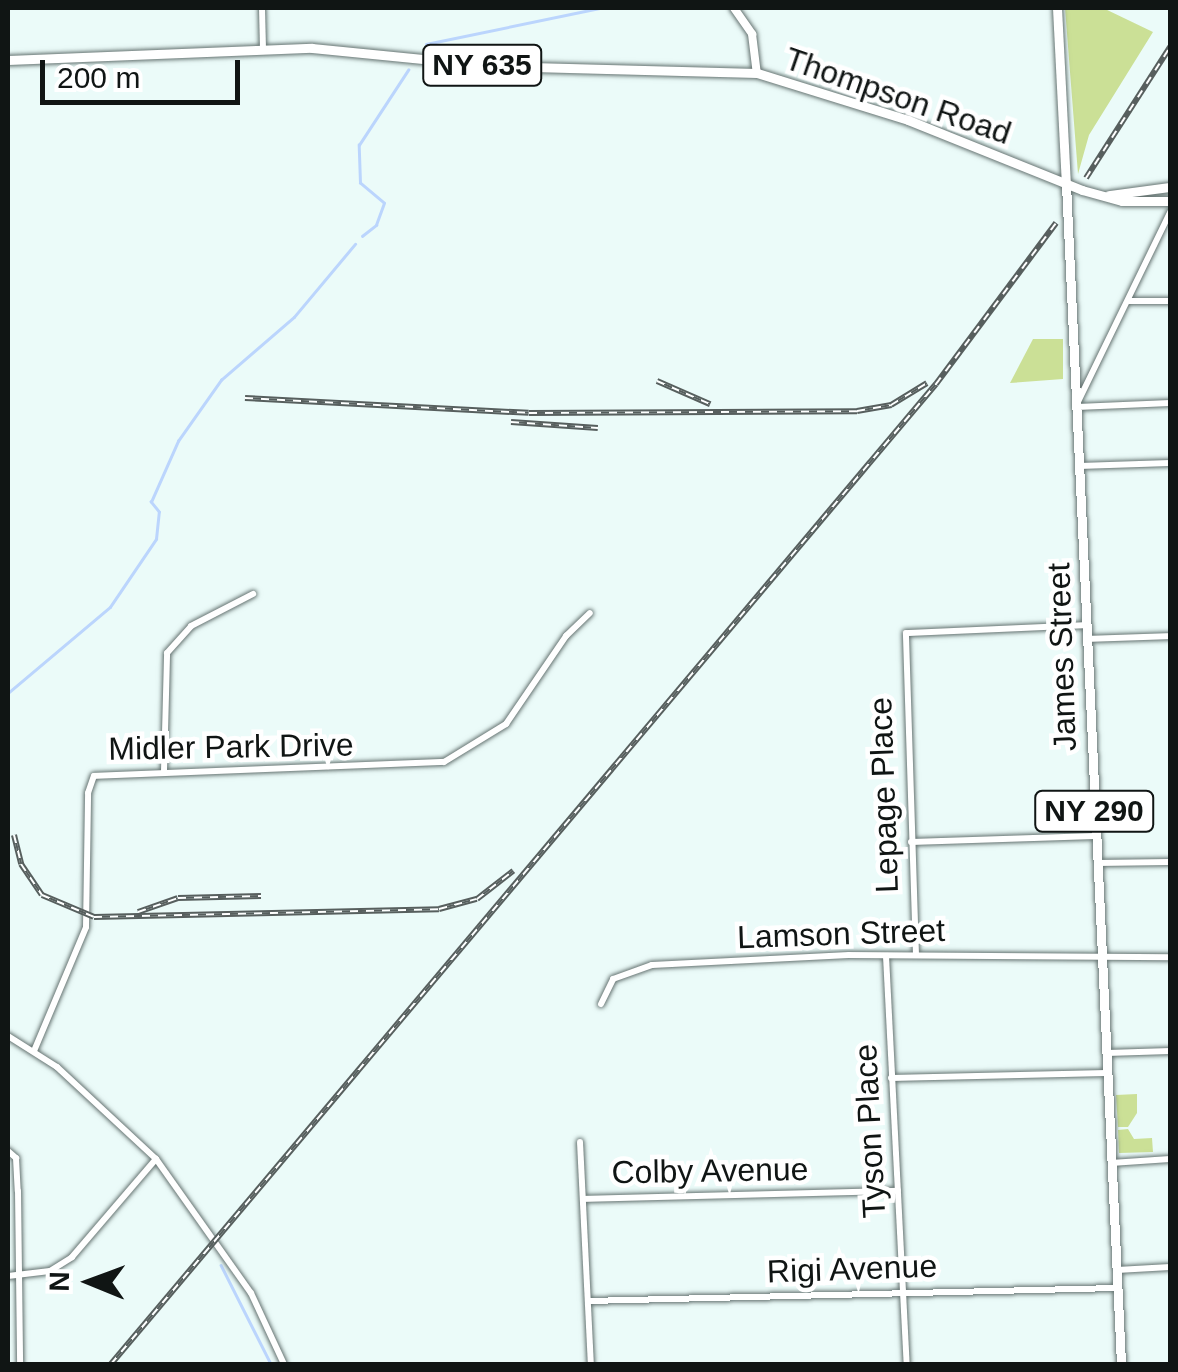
<!DOCTYPE html>
<style>
body{margin:0}
#map{position:relative;width:1178px;height:1372px;overflow:hidden;background:#ebfbf9;font-family:Arial,sans-serif}
div>[style]{position:absolute}
.green>*{inset:0;background:#cbe096}
.stream>*{height:2.5px;margin:-1.25px;padding:0 1.25px;transform-origin:1.25px;border-radius:1.25px;background:#bbd5fd}
.roads{filter:drop-shadow(0 0 2px #667472) drop-shadow(0 0 2px #667472)}
.minor>*{height:6px;margin:-3px;padding:0 3px;transform-origin:3px;border-radius:3px;background:#fff}
.tertiary>*{height:8px;margin:-4px;padding:0 4px;transform-origin:4px;border-radius:4px;background:#fff}
.secondary>*{height:9px;margin:-4.5px;padding:0 4.5px;transform-origin:4.5px;border-radius:4.5px;background:#fff}
.primary>*{height:9px;margin:-4.5px;padding:0 4.5px;transform-origin:4.5px;border-radius:4.5px;background:#fff}
.rail>*{height:6px;margin-top:-3px;transform-origin:0;background:repeating-linear-gradient(90deg,#fff 0 8px,#575f5e 0 16px);box-sizing:border-box;border-block:2px solid #575f5e}
span{translate:-50% -50%;white-space:nowrap;text-align:center;line-height:1.15;-webkit-text-stroke:9px #fff;paint-order:stroke}
.shield-label span{padding:2px 8px;background:#fff;border:2px solid;border-radius:8px;-webkit-text-stroke-width:0}
.shield-label{font-size:30px;color:#101514;font-weight:700}
.street-label{font-size:32px;color:#101514}
.frame{position:absolute;inset:0;border:10px solid #101514;pointer-events:none}
.north{position:absolute;left:40px;top:1232px;width:100px;height:100px;-webkit-text-stroke:8px #fff;paint-order:stroke;rotate:271deg;font-size:28px;font-weight:700;line-height:40px;text-align:center;color:#101514}
.north::after{content:'';display:block;margin:auto;width:35px;height:45px;background:#101514;clip-path:polygon(50% 0,100% 100%,50% 72%,0 100%)}
.scale{position:absolute;left:40px;top:60px;width:200px;height:45px;box-sizing:border-box;border:5px solid #101514;border-top:0;padding-left:12px;font-size:30px;line-height:35px;white-space:nowrap;color:#101514;-webkit-text-stroke:8px #fff;paint-order:stroke}
</style>
<div id="map">
<div class="green">
<div style="clip-path:polygon(1065px 8px,1103px 8px,1153px 32px,1089px 135px,1078px 174px)"></div>
<div style="clip-path:polygon(1033px 339px,1063px 339px,1063px 379px,1010px 383px)"></div>
<div style="clip-path:polygon(1137px 1094px,1137px 1113px,1128px 1127px,1118px 1127px,1116px 1095px)"></div>
<div style="clip-path:polygon(1128px 1129px,1134px 1139px,1152px 1138px,1153px 1152px,1119px 1153px,1118px 1130px)"></div>
</div>
<div class="stream">
<div style="left:426px;top:44px;width:178px;rotate:-11.7deg"></div>
<div style="left:362px;top:236px;width:18px;rotate:-38deg"></div>
<div style="left:376px;top:225px;width:23px;rotate:-70deg"></div>
<div style="left:384px;top:203px;width:31px;rotate:-140deg"></div>
<div style="left:360px;top:183px;width:38px;rotate:-92deg"></div>
<div style="left:359px;top:145px;width:90px;rotate:-56.8deg"></div>
<div style="left:8px;top:693px;width:133px;rotate:-40.1deg"></div>
<div style="left:110px;top:607px;width:82px;rotate:-55.9deg"></div>
<div style="left:156px;top:539px;width:27px;rotate:-84deg"></div>
<div style="left:159px;top:512px;width:13px;rotate:-129deg"></div>
<div style="left:151px;top:502px;width:67px;rotate:-66.1deg"></div>
<div style="left:178px;top:441px;width:75px;rotate:-54.8deg"></div>
<div style="left:221px;top:380px;width:96px;rotate:-40.8deg"></div>
<div style="left:294px;top:317px;width:95px;rotate:-50.1deg"></div>
<div style="left:221px;top:1265px;width:111px;rotate:63.2deg"></div>
</div>
<div class="roads">
<div class="minor">
<div style="left:262px;top:8px;width:42px;rotate:88.6deg"></div>
<div style="left:1129px;top:301px;width:41px"></div>
<div style="left:1076px;top:406px;width:216px;rotate:-64.1deg"></div>
<div style="left:1077px;top:407px;width:93px;rotate:-2.5deg"></div>
<div style="left:1079px;top:466px;width:91px;rotate:-1.9deg"></div>
<div style="left:1088px;top:639px;width:82px;rotate:-2.1deg"></div>
<div style="left:164px;top:771px;width:118px;rotate:-88.5deg"></div>
<div style="left:167px;top:653px;width:36px;rotate:-48deg"></div>
<div style="left:191px;top:626px;width:70px;rotate:-27.3deg"></div>
<div style="left:911px;top:842px;width:184px;rotate:-1.9deg"></div>
<div style="left:1097px;top:863px;width:73px;rotate:-0.8deg"></div>
<div style="left:916px;top:955px;width:322px;rotate:-91.8deg"></div>
<div style="left:906px;top:633px;width:180px;rotate:-2.5deg"></div>
<div style="left:886px;top:956px;width:409px;rotate:87.1deg"></div>
<div style="left:601px;top:1004px;width:28px;rotate:-64deg"></div>
<div style="left:613px;top:979px;width:41px;rotate:-19.7deg"></div>
<div style="left:652px;top:965px;width:197px;rotate:-2.9deg"></div>
<div style="left:849px;top:955px;width:321px;rotate:0.4deg"></div>
<div style="left:8px;top:1036px;width:58px;rotate:32.3deg"></div>
<div style="left:57px;top:1067px;width:135px;rotate:42.9deg"></div>
<div style="left:156px;top:1159px;width:164px;rotate:54.7deg"></div>
<div style="left:251px;top:1293px;width:78px;rotate:65.1deg"></div>
<div style="left:34px;top:1051px;width:134px;rotate:-67.2deg"></div>
<div style="left:86px;top:927px;width:134px;rotate:-89.1deg"></div>
<div style="left:88px;top:793px;width:18px;rotate:-71deg"></div>
<div style="left:94px;top:776px;width:350px;rotate:-2.3deg"></div>
<div style="left:444px;top:762px;width:73px;rotate:-31.5deg"></div>
<div style="left:506px;top:724px;width:107px;rotate:-55.7deg"></div>
<div style="left:566px;top:636px;width:33px;rotate:-44deg"></div>
<div style="left:1107px;top:1053px;width:63px;rotate:-1.8deg"></div>
<div style="left:891px;top:1078px;width:215px;rotate:-1.3deg"></div>
<div style="left:580px;top:1142px;width:222px;rotate:87.2deg"></div>
<div style="left:8px;top:1151px;width:11px;rotate:41deg"></div>
<div style="left:16px;top:1158px;width:33px;rotate:87deg"></div>
<div style="left:18px;top:1191px;width:173px;rotate:89.3deg"></div>
<div style="left:1111px;top:1163px;width:59px;rotate:-3.9deg"></div>
<div style="left:583px;top:1199px;width:315px;rotate:-1.5deg"></div>
<div style="left:1117px;top:1270px;width:53px;rotate:-3.2deg"></div>
<div style="left:8px;top:1276px;width:42px;rotate:-6.8deg"></div>
<div style="left:50px;top:1271px;width:26px;rotate:-32deg"></div>
<div style="left:72px;top:1257px;width:129px;rotate:-49.4deg"></div>
<div style="left:588px;top:1301px;width:529px;rotate:-1.41deg"></div>
</div>
<div class="tertiary">
<div style="left:734px;top:8px;width:32px;rotate:55deg"></div>
<div style="left:752px;top:34px;width:39px;rotate:83deg"></div>
</div>
<div class="secondary">
<div style="left:1057px;top:8px;width:176px;rotate:87.1deg"></div>
</div>
<div class="primary">
<div style="left:8px;top:60px;width:304px;rotate:-2.3deg"></div>
<div style="left:312px;top:48px;width:182px;rotate:5.7deg"></div>
<div style="left:493px;top:66px;width:264px;rotate:1.5deg"></div>
<div style="left:757px;top:73px;width:158px;rotate:17.3deg"></div>
<div style="left:908px;top:120px;width:188px;rotate:21.9deg"></div>
<div style="left:1082px;top:190px;width:41px;rotate:15.4deg"></div>
<div style="left:1122px;top:201px;width:48px"></div>
<div style="left:1066px;top:184px;width:1181px;rotate:87.33deg"></div>
<div style="left:1109px;top:195px;width:62px;rotate:-7.5deg"></div>
</div>
</div>
<div class="rail">
<div style="left:1086px;top:178px;width:156px;rotate:-57.3deg"></div>
<div style="left:657px;top:381px;width:58px;rotate:23.5deg"></div>
<div style="left:245px;top:398px;width:284px;rotate:3deg"></div>
<div style="left:529px;top:413px;width:328px;rotate:-0.3deg"></div>
<div style="left:857px;top:411px;width:35px;rotate:-10deg"></div>
<div style="left:891px;top:405px;width:42px;rotate:-31.4deg"></div>
<div style="left:511px;top:422px;width:87px;rotate:3.9deg"></div>
<div style="left:14px;top:835px;width:30px;rotate:76deg"></div>
<div style="left:21px;top:864px;width:37px;rotate:56deg"></div>
<div style="left:42px;top:895px;width:56px;rotate:22.9deg"></div>
<div style="left:94px;top:917px;width:345px;rotate:-1.3deg"></div>
<div style="left:439px;top:909px;width:39px;rotate:-15deg"></div>
<div style="left:477px;top:899px;width:46px;rotate:-37.9deg"></div>
<div style="left:138px;top:912px;width:42px;rotate:-19.3deg"></div>
<div style="left:178px;top:898px;width:83px;rotate:-1.4deg"></div>
<div style="left:111px;top:1364px;width:1281px;rotate:-49.91deg"></div>
<div style="left:936px;top:384px;width:201px;rotate:-53.3deg"></div>
</div>
<div class="shield-label">
<span style="left:482px;top:65px">NY 635</span>
<span style="left:1094px;top:811px">NY 290</span>
</div>
<div class="street-label">
<span style="left:898px;top:96px;rotate:19deg">Thompson Road</span>
<span style="left:1062px;top:657px;rotate:-92deg">James Street</span>
<span style="left:231px;top:747px;rotate:-1deg">Midler Park Drive</span>
<span style="left:884px;top:795px;rotate:-92deg">Lepage Place</span>
<span style="left:841px;top:934px;rotate:-2deg">Lamson Street</span>
<span style="left:870px;top:1131px;rotate:-93deg">Tyson Place</span>
<span style="left:710px;top:1171px;rotate:-1deg">Colby Avenue</span>
<span style="left:852px;top:1269px;rotate:-2deg">Rigi Avenue</span>
</div>
<div class="frame"></div>
<div class="north">N</div>
<div class="scale">200 m</div>
</div>
